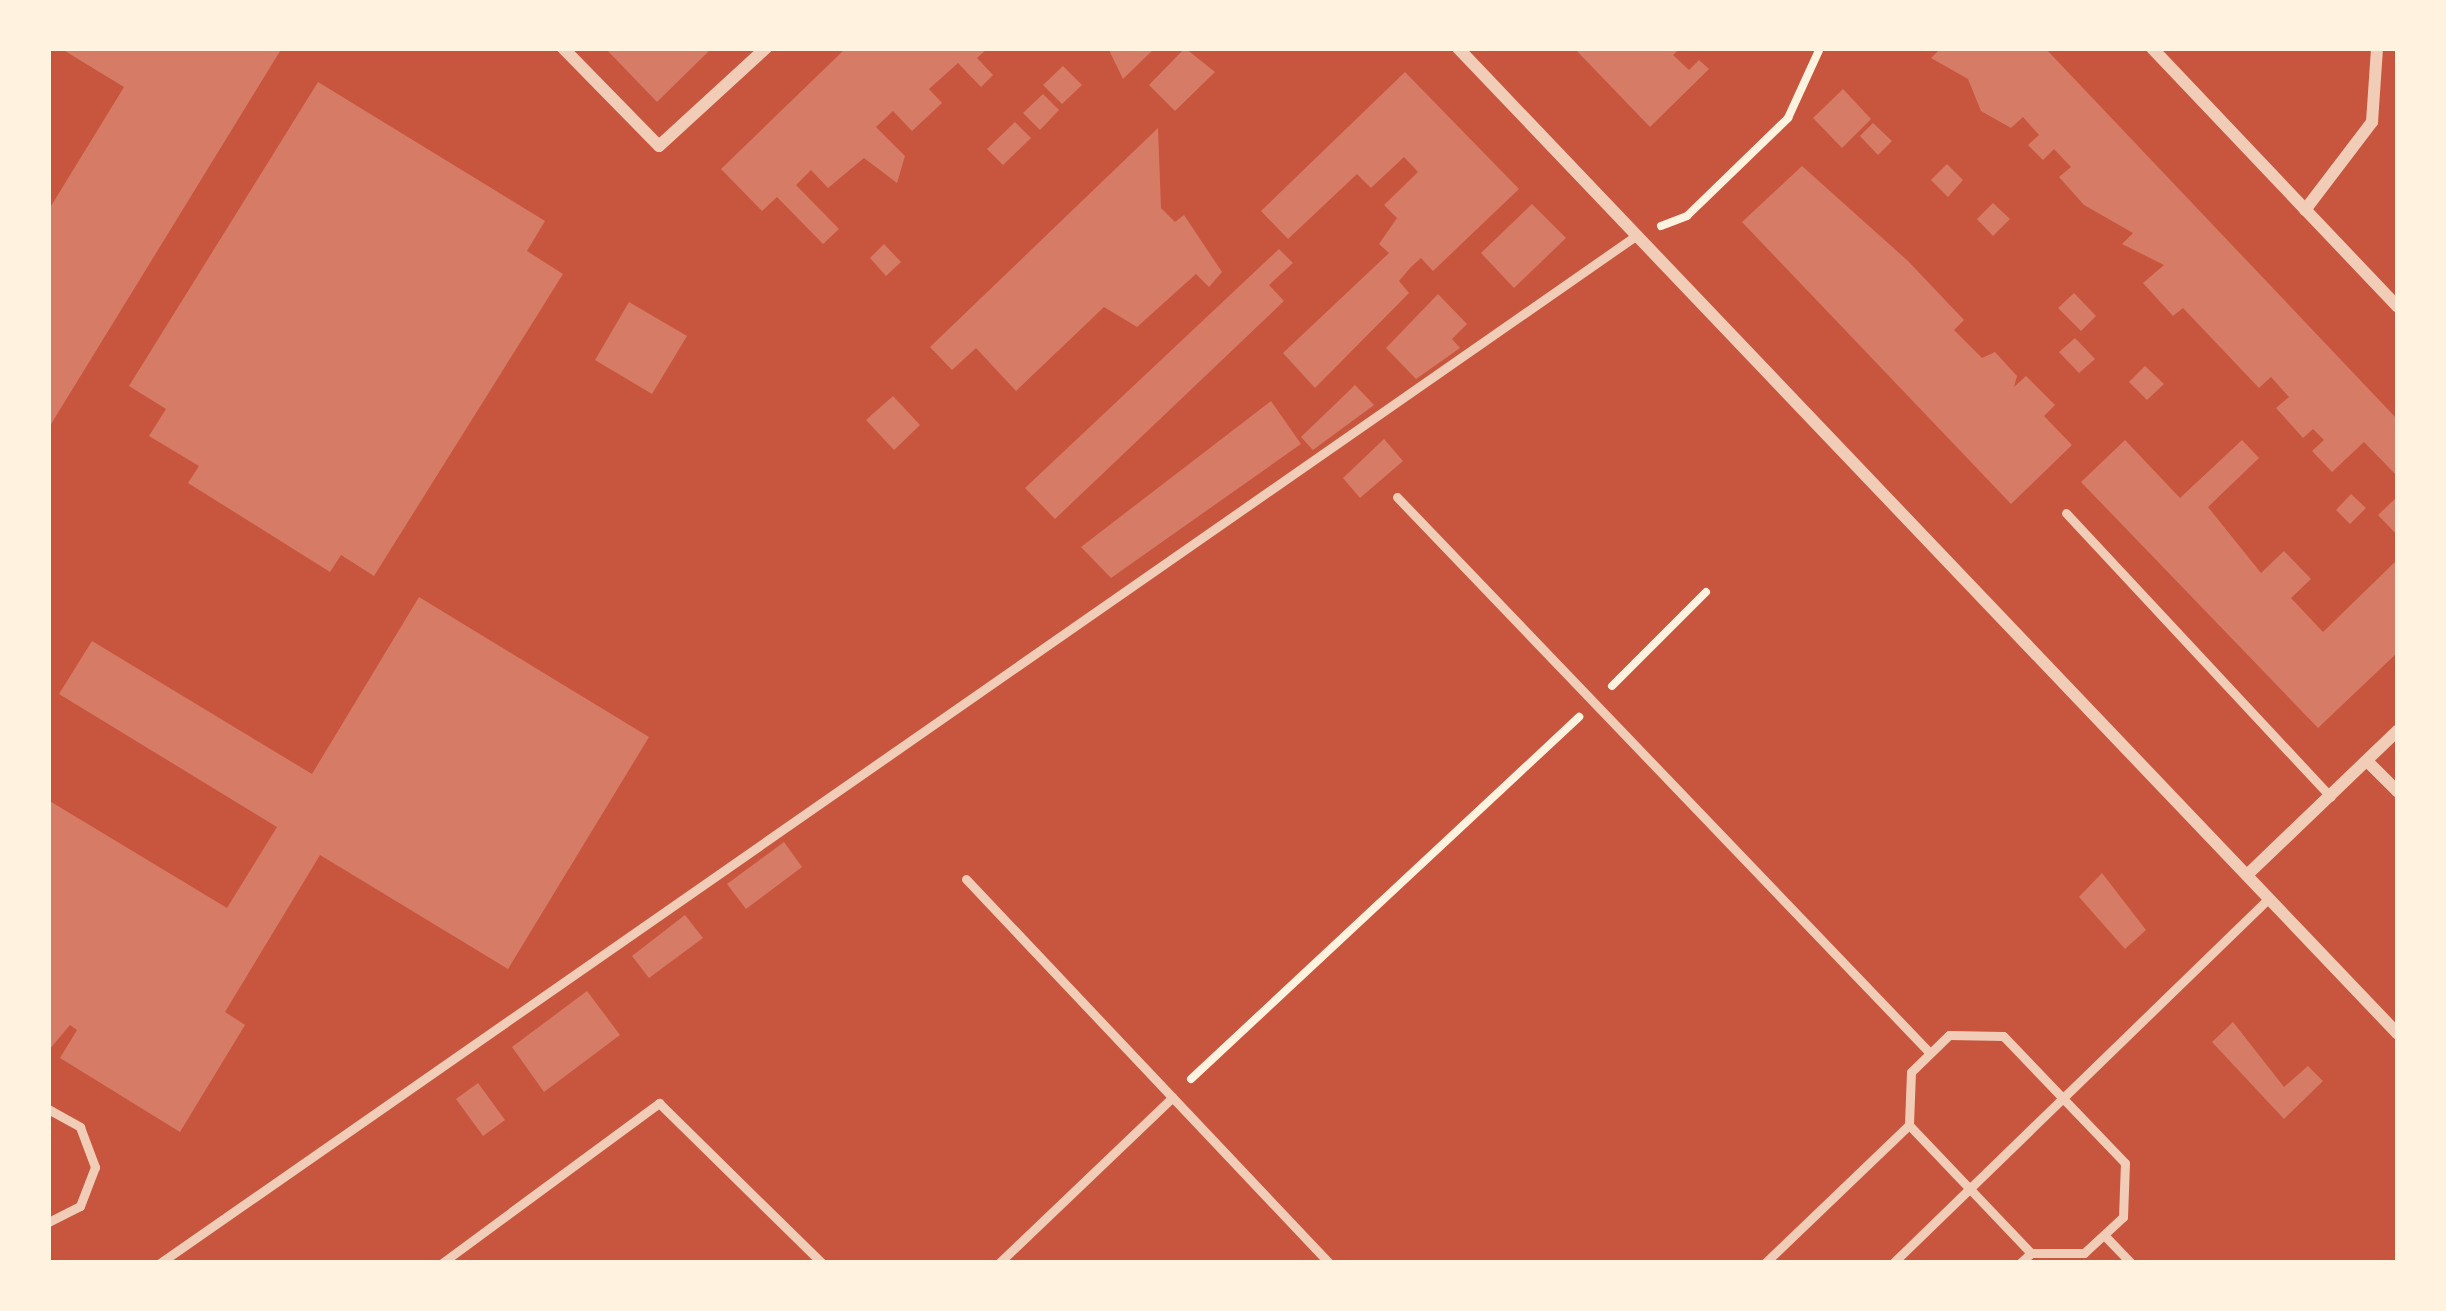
<!DOCTYPE html>
<style>
body{margin:0}
#map{position:relative;width:2446px;height:1311px;overflow:hidden;background:#c8553d;font-family:"Varela Round",sans-serif}
div>[style]{position:absolute}
.building>*{inset:0;background:#d67c66}
.path>*{height:8px;margin:-4px;padding:0 4px;transform-origin:4px;border-radius:4px;background:#fff3e0}
.service>*{height:9px;margin:-4.5px;padding:0 4.5px;transform-origin:4.5px;border-radius:4.5px;background:#f1ccb7}
.minor>*{height:12px;margin:-6px;padding:0 6px;transform-origin:6px;border-radius:6px;background:#f1ccb7}
span{translate:-50% -50%;white-space:nowrap;text-align:center;line-height:1.15;-webkit-text-stroke:12px #fff3e0;paint-order:stroke}
.frame{position:absolute;inset:0;border:51px solid #fff3e0;pointer-events:none}
</style>
<div id="map">
<div class="building">
<div style="clip-path:polygon(60px 48px,282px 48px,48px 429px,48px 211px,124px 87px)"></div>
<div style="clip-path:polygon(605px 48px,712px 48px,657px 102px)"></div>
<div style="clip-path:polygon(846px 48px,988px 48px,977px 58px,993px 75px,981px 87px,958px 63px,929px 89px,942px 103px,912px 131px,893px 111px,876px 127px,905px 156px,897px 183px,864px 158px,828px 188px,811px 170px,796px 185px,839px 229px,823px 244px,777px 197px,762px 211px,721px 169px)"></div>
<div style="clip-path:polygon(1108px 48px,1155px 48px,1123px 79px)"></div>
<div style="clip-path:polygon(1185px 48px,1215px 72px,1175px 111px,1149px 85px)"></div>
<div style="clip-path:polygon(1574px 48px,1680px 48px,1673px 55px,1689px 70px,1699px 60px,1709px 69px,1650px 127px)"></div>
<div style="clip-path:polygon(1941px 48px,2045px 48px,2398px 420px,2398px 477px,2364px 442px,2332px 472px,2312px 451px,2324px 440px,2313px 429px,2303px 438px,2276px 408px,2289px 397px,2271px 377px,2259px 388px,2183px 308px,2173px 316px,2143px 283px,2164px 265px,2122px 244px,2133px 233px,2084px 205px,2059px 177px,2071px 167px,2054px 149px,2043px 160px,2028px 145px,2039px 135px,2023px 117px,2011px 128px,1981px 111px,1968px 79px,1931px 58px)"></div>
<div style="clip-path:polygon(1063px 66px,1082px 85px,1062px 104px,1043px 85px)"></div>
<div style="clip-path:polygon(1405px 72px,1519px 189px,1433px 271px,1421px 258px,1411px 267px,1399px 281px,1409px 293px,1315px 388px,1283px 353px,1389px 253px,1379px 244px,1397px 218px,1384px 205px,1418px 172px,1404px 157px,1371px 188px,1357px 174px,1288px 239px,1261px 211px)"></div>
<div style="clip-path:polygon(318px 82px,545px 221px,527px 251px,563px 274px,374px 576px,341px 555px,330px 572px,188px 483px,199px 466px,149px 436px,166px 409px,129px 386px)"></div>
<div style="clip-path:polygon(1843px 89px,1871px 119px,1842px 148px,1813px 118px)"></div>
<div style="clip-path:polygon(1043px 94px,1059px 110px,1040px 130px,1023px 113px)"></div>
<div style="clip-path:polygon(1015px 122px,1031px 138px,1003px 165px,987px 149px)"></div>
<div style="clip-path:polygon(1873px 123px,1892px 141px,1878px 155px,1860px 136px)"></div>
<div style="clip-path:polygon(1158px 128px,1161px 208px,1175px 222px,1184px 215px,1222px 272px,1209px 287px,1196px 274px,1137px 327px,1104px 307px,1016px 391px,976px 348px,952px 370px,930px 347px)"></div>
<div style="clip-path:polygon(1947px 164px,1963px 180px,1948px 197px,1931px 180px)"></div>
<div style="clip-path:polygon(1802px 166px,1908px 261px,1964px 320px,1954px 330px,1982px 358px,1995px 352px,2017px 376px,2014px 387px,2026px 376px,2055px 405px,2044px 416px,2072px 445px,2011px 504px,1742px 222px)"></div>
<div style="clip-path:polygon(1993px 203px,2010px 219px,1993px 236px,1977px 219px)"></div>
<div style="clip-path:polygon(1532px 204px,1566px 238px,1514px 288px,1481px 253px)"></div>
<div style="clip-path:polygon(884px 244px,901px 262px,886px 276px,870px 258px)"></div>
<div style="clip-path:polygon(1279px 249px,1293px 263px,1269px 285px,1284px 301px,1055px 519px,1025px 488px)"></div>
<div style="clip-path:polygon(2074px 293px,2096px 316px,2081px 331px,2058px 308px)"></div>
<div style="clip-path:polygon(1438px 294px,1467px 324px,1452px 339px,1460px 348px,1416px 379px,1386px 348px)"></div>
<div style="clip-path:polygon(629px 302px,687px 336px,652px 394px,595px 360px)"></div>
<div style="clip-path:polygon(2075px 338px,2095px 359px,2079px 373px,2059px 352px)"></div>
<div style="clip-path:polygon(2145px 366px,2164px 384px,2147px 400px,2129px 382px)"></div>
<div style="clip-path:polygon(1355px 385px,1374px 405px,1313px 450px,1301px 437px)"></div>
<div style="clip-path:polygon(893px 396px,920px 425px,894px 450px,866px 420px)"></div>
<div style="clip-path:polygon(1271px 401px,1301px 444px,1111px 578px,1081px 547px)"></div>
<div style="clip-path:polygon(1384px 439px,1403px 461px,1360px 498px,1343px 478px)"></div>
<div style="clip-path:polygon(2125px 440px,2180px 498px,2242px 440px,2259px 458px,2208px 507px,2261px 573px,2284px 551px,2311px 579px,2291px 598px,2323px 632px,2398px 559px,2398px 652px,2318px 728px,2081px 482px)"></div>
<div style="clip-path:polygon(2351px 494px,2366px 508px,2350px 524px,2336px 510px)"></div>
<div style="clip-path:polygon(2398px 496px,2398px 536px,2378px 515px)"></div>
<div style="clip-path:polygon(419px 597px,649px 737px,508px 969px,320px 855px,225px 1012px,245px 1025px,180px 1132px,60px 1058px,77px 1030px,70px 1025px,48px 1051px,48px 800px,227px 908px,277px 827px,59px 694px,92px 641px,312px 774px)"></div>
<div style="clip-path:polygon(784px 842px,802px 867px,746px 909px,727px 884px)"></div>
<div style="clip-path:polygon(2102px 873px,2146px 930px,2125px 949px,2079px 897px)"></div>
<div style="clip-path:polygon(685px 915px,703px 938px,649px 978px,632px 956px)"></div>
<div style="clip-path:polygon(587px 991px,620px 1035px,544px 1092px,512px 1047px)"></div>
<div style="clip-path:polygon(2233px 1022px,2284px 1087px,2308px 1066px,2323px 1081px,2284px 1119px,2212px 1042px)"></div>
<div style="clip-path:polygon(478px 1083px,505px 1120px,483px 1136px,456px 1099px)"></div>
</div>
<div class="path">
<div style="left:1661px;top:226px;width:28px;rotate:-21deg"></div>
<div style="left:1687px;top:216px;width:141px;rotate:-44.1deg"></div>
<div style="left:1788px;top:118px;width:77px;rotate:-65.4deg"></div>
<div style="left:1612px;top:686px;width:133px;rotate:-45deg"></div>
<div style="left:1191px;top:1079px;width:531px;rotate:-43.01deg"></div>
</div>
<div class="service">
<div style="left:1397px;top:497px;width:770px;rotate:46.21deg"></div>
<div style="left:2066px;top:513px;width:388px;rotate:47deg"></div>
<div style="left:966px;top:879px;width:528px;rotate:46.61deg"></div>
<div style="left:48px;top:1109px;width:37px;rotate:29deg"></div>
<div style="left:80px;top:1127px;width:43px;rotate:69.4deg"></div>
<div style="left:95px;top:1167px;width:42px;rotate:111deg"></div>
<div style="left:80px;top:1206px;width:36px;rotate:153deg"></div>
<div style="left:2104px;top:1235px;width:39px;rotate:46deg"></div>
<div style="left:160px;top:1263px;width:1800px;rotate:-34.84deg"></div>
<div style="left:442px;top:1263px;width:270px;rotate:-36.4deg"></div>
<div style="left:659px;top:1103px;width:228px;rotate:44.5deg"></div>
<div style="left:999px;top:1263px;width:240px;rotate:-43.7deg"></div>
<div style="left:1765px;top:1263px;width:199px;rotate:-43.8deg"></div>
<div style="left:1893px;top:1263px;width:523px;rotate:-44.15deg"></div>
<div style="left:2020px;top:1263px;width:15px;rotate:-42deg"></div>
<div style="left:2031px;top:1253px;width:53px"></div>
<div style="left:2084px;top:1253px;width:53px;rotate:-42.7deg"></div>
<div style="left:2123px;top:1217px;width:54px;rotate:-87.9deg"></div>
<div style="left:2125px;top:1163px;width:176px;rotate:-133.8deg"></div>
<div style="left:2003px;top:1036px;width:54px;rotate:-178.9deg"></div>
<div style="left:1949px;top:1035px;width:53px;rotate:135.8deg"></div>
<div style="left:1911px;top:1072px;width:53px;rotate:92.2deg"></div>
<div style="left:1909px;top:1125px;width:177px;rotate:46.4deg"></div>
</div>
<div class="minor">
<div style="left:563px;top:48px;width:137px;rotate:45.6deg"></div>
<div style="left:659px;top:146px;width:145px;rotate:-42.5deg"></div>
<div style="left:1458px;top:48px;width:1362px;rotate:46.37deg"></div>
<div style="left:2152px;top:48px;width:357px;rotate:46.5deg"></div>
<div style="left:2305px;top:210px;width:111px;rotate:-52.7deg"></div>
<div style="left:2372px;top:122px;width:74px;rotate:-86.1deg"></div>
<div style="left:2367px;top:761px;width:44px;rotate:45deg"></div>
<div style="left:2247px;top:875px;width:209px;rotate:-43.8deg"></div>
</div>
<div class="frame"></div>
</div>
